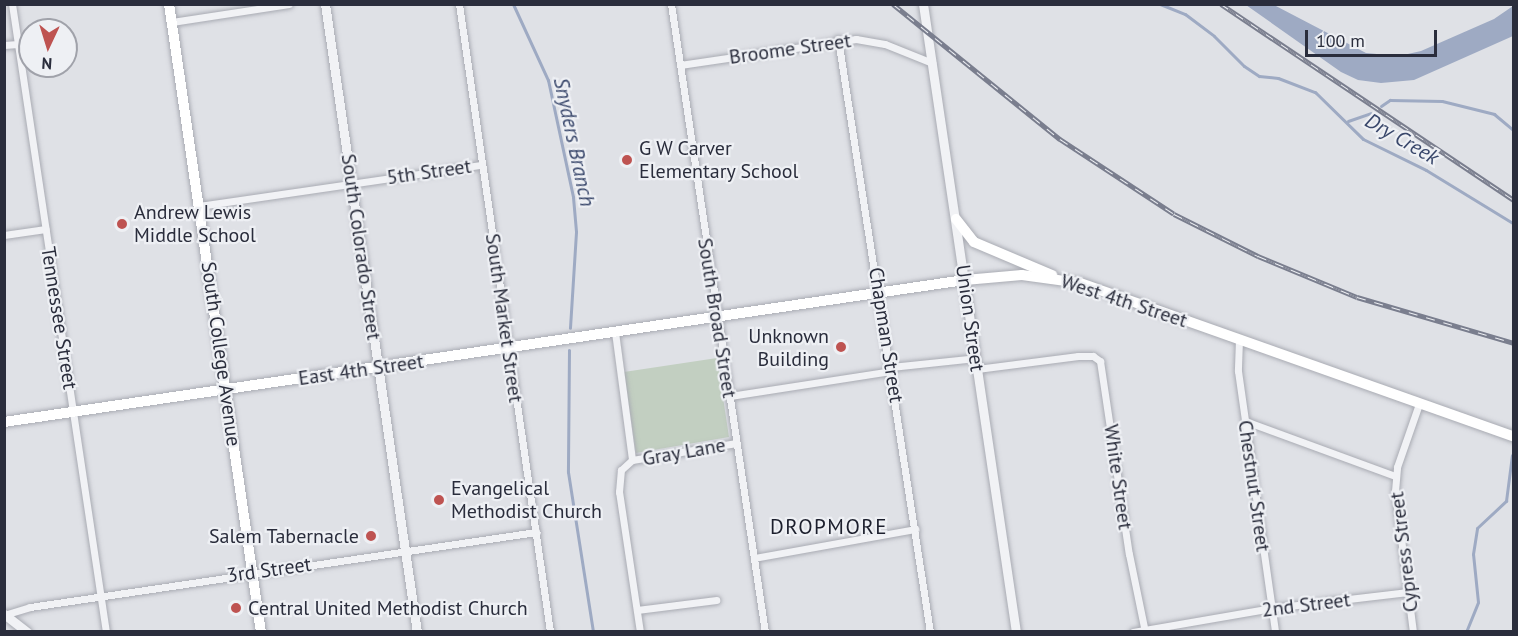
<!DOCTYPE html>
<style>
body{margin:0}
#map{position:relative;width:1518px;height:636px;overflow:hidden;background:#dfe1e6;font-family:"PT Sans",sans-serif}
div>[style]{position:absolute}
.green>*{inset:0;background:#c2cfc1}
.water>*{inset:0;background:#9eaac3}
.stream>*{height:3px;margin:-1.5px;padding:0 1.5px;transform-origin:1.5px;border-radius:1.5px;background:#9eaac3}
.roads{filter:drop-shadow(0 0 2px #a9abb3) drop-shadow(0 0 2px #a9abb3)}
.minor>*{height:7px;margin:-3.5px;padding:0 3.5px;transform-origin:3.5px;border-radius:3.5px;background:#f1f2f5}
.tertiary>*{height:9px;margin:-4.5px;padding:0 4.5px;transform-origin:4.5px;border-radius:4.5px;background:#f1f2f5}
.secondary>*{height:10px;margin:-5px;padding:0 5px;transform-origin:5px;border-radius:5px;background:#fff}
.primary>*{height:10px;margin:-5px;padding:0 5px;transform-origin:5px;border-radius:5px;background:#fff}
.rail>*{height:5px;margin-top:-2.5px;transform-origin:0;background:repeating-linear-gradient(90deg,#eef0f4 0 9px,#7a7e8e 0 18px);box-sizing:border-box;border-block:2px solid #7a7e8e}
.dots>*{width:16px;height:16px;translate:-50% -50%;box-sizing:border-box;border:3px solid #eef0f4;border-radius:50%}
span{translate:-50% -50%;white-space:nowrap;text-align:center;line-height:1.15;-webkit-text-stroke:4.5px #eef0f4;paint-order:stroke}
.street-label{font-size:20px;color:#2a2d3c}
.poi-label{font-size:20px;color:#2a2d3c}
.left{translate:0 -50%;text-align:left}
.right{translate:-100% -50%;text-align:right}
.water-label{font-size:21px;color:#39476b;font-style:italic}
.neighbourhood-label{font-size:21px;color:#1c1f2d;letter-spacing:1.5px}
.frame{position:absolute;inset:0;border:6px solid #2a2d3c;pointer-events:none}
.north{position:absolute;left:18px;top:18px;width:60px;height:60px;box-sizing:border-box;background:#eef0f4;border:2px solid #a0a2aa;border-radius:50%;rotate:184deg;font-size:16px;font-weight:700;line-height:24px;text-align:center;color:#2a2d3c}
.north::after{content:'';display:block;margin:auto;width:21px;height:27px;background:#be5351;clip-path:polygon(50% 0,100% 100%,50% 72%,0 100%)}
.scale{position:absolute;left:1305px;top:30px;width:132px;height:27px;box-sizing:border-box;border:3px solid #2a2d3c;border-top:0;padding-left:8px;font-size:18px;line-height:21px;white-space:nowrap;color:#2a2d3c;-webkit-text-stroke:4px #eef0f4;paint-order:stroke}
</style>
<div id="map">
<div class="green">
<div style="clip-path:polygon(717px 358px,729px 437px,636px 453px,624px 372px)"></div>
</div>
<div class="water">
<div style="clip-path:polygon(1246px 5px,1274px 5px,1366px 53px,1399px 56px,1421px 51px,1494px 19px,1513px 6px,1513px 36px,1414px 80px,1381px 83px,1358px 80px,1341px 72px)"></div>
</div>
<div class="stream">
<div style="left:513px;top:4px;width:84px;rotate:65.3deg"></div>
<div style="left:548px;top:80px;width:120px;rotate:77.9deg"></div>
<div style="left:573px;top:197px;width:35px;rotate:85deg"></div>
<div style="left:576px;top:232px;width:96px;rotate:93.6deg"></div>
<div style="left:1160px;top:4px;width:27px;rotate:22deg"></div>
<div style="left:1185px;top:14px;width:36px;rotate:37deg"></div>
<div style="left:1214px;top:36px;width:42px;rotate:45deg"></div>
<div style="left:1244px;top:66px;width:18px;rotate:34deg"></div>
<div style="left:1259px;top:76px;width:19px;rotate:6deg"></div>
<div style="left:1278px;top:78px;width:40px;rotate:21deg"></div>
<div style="left:1315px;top:92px;width:67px;rotate:44.4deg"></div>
<div style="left:1363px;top:139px;width:70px;rotate:26.2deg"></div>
<div style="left:1426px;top:170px;width:103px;rotate:31.5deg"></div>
<div style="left:1381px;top:106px;width:11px;rotate:-34deg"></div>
<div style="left:1390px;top:100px;width:52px;rotate:1.1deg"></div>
<div style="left:1442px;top:101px;width:54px;rotate:14deg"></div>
<div style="left:1494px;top:114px;width:26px;rotate:40deg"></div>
<div style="left:1348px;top:121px;width:24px;rotate:-19deg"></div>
<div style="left:569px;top:350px;width:122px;rotate:90.5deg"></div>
<div style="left:568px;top:472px;width:162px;rotate:81.1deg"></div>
<div style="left:1466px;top:632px;width:32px;rotate:-68deg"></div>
<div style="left:1478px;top:602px;width:48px;rotate:-95.9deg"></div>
<div style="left:1473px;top:554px;width:26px;rotate:-81deg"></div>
<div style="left:1477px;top:528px;width:40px;rotate:-43deg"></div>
<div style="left:1506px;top:501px;width:46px;rotate:-82.6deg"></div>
</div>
<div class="roads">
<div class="minor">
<div style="left:12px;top:4px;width:635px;rotate:81.49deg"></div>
<div style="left:459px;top:4px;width:635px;rotate:81.75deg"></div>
<div style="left:671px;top:4px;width:635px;rotate:81.49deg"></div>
<div style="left:172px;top:22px;width:118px;rotate:-8.7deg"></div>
<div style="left:838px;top:39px;width:600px;rotate:81.18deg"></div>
<div style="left:4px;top:45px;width:14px;rotate:-4deg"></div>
<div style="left:680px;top:65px;width:178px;rotate:-8.4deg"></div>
<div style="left:856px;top:39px;width:29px;rotate:10deg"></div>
<div style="left:885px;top:44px;width:51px;rotate:22deg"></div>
<div style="left:199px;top:206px;width:285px;rotate:-8.3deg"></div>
<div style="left:4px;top:235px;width:42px;rotate:-8.1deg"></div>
<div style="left:615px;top:332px;width:129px;rotate:82.4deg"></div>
<div style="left:1239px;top:339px;width:32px;rotate:92deg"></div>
<div style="left:1238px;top:371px;width:264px;rotate:81.9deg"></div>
<div style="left:891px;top:367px;width:85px;rotate:-6deg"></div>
<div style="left:977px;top:369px;width:102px;rotate:-7.3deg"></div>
<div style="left:1078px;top:356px;width:15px"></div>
<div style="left:1093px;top:356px;width:9px;rotate:36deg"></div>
<div style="left:1100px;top:361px;width:195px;rotate:81.5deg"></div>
<div style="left:1129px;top:554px;width:80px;rotate:78.4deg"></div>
<div style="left:730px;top:396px;width:164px;rotate:-8.8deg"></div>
<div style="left:1245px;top:421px;width:160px;rotate:20.1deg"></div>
<div style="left:754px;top:558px;width:164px;rotate:-10.2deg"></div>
<div style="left:637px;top:610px;width:80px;rotate:-7.2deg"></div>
<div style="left:4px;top:615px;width:27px;rotate:-17deg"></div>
<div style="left:30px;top:607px;width:512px;rotate:-8.43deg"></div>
<div style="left:640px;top:632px;width:142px;rotate:-98.5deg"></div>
<div style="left:619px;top:492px;width:22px;rotate:-85deg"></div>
<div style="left:621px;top:470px;width:15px;rotate:-42deg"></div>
<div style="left:632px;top:460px;width:106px;rotate:-9.2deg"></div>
<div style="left:1133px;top:632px;width:141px;rotate:-9.8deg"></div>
<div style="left:1272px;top:608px;width:137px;rotate:-6.7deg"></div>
<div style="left:1413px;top:632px;width:142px;rotate:-97.3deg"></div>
<div style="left:1395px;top:491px;width:24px;rotate:-85deg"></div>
<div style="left:1397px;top:467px;width:67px;rotate:-70.8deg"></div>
</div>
<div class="tertiary">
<div style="left:325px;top:4px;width:635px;rotate:81.67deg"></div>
<div style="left:923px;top:4px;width:635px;rotate:81.58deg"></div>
<div style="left:4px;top:614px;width:29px;rotate:38deg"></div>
</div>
<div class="secondary">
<div style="left:956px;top:219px;width:29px;rotate:52deg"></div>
<div style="left:974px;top:242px;width:85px;rotate:22.9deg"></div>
<div style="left:4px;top:422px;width:971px;rotate:-8.41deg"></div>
<div style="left:965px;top:280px;width:57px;rotate:-5deg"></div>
<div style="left:1022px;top:275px;width:59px;rotate:7.9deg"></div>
<div style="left:1080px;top:283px;width:461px;rotate:19.5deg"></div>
</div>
<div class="primary">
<div style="left:169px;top:4px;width:635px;rotate:81.67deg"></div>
</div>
</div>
<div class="rail">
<div style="left:893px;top:4px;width:215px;rotate:39deg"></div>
<div style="left:1060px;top:139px;width:136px;rotate:33.3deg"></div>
<div style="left:1174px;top:214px;width:94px;rotate:26.6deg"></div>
<div style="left:1258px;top:256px;width:107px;rotate:22.5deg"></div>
<div style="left:1357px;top:297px;width:164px;rotate:16.3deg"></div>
<div style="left:1221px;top:4px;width:353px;rotate:33.8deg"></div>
</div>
<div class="dots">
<div style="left:627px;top:160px;background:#be5351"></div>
<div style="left:122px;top:224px;background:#be5351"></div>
<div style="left:841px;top:347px;background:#be5351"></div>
<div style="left:439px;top:500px;background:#be5351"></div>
<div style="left:371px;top:536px;background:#be5351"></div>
<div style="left:236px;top:608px;background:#be5351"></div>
</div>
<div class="street-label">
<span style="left:790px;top:49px;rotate:-8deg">Broome Street</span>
<span style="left:429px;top:172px;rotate:-8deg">5th Street</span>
<span style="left:361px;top:247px;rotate:82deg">South Colorado Street</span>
<span style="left:1124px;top:301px;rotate:18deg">West 4th Street</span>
<span style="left:59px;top:318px;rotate:81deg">Tennessee Street</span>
<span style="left:504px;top:318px;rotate:82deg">South Market Street</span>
<span style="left:717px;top:318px;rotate:81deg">South Broad Street</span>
<span style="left:970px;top:318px;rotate:82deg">Union Street</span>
<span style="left:886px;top:335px;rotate:81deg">Chapman Street</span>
<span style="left:221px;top:354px;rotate:82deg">South College Avenue</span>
<span style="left:361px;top:370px;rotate:-8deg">East 4th Street</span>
<span style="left:684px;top:452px;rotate:-10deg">Gray Lane</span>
<span style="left:1118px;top:477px;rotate:82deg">White Street</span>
<span style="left:1254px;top:486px;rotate:82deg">Chestnut Street</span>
<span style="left:1404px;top:552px;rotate:-97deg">Cypress Street</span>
<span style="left:269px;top:570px;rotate:-8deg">3rd Street</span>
<span style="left:1306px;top:605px;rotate:-7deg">2nd Street</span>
</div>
<div class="poi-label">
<span class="left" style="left:639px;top:160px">G W Carver<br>Elementary School</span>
<span class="left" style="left:134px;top:224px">Andrew Lewis<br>Middle School</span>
<span class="right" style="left:829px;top:348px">Unknown<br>Building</span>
<span class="left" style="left:451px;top:500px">Evangelical<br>Methodist Church</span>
<span class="right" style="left:359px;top:536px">Salem Tabernacle</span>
<span class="left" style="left:248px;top:608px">Central United Methodist Church</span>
</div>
<div class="water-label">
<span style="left:1402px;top:139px;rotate:30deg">Dry Creek</span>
<span style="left:574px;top:142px;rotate:78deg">Snyders Branch</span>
</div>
<div class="neighbourhood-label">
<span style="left:829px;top:527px">DROPMORE</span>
</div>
<div class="frame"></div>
<div class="north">N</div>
<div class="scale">100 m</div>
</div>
